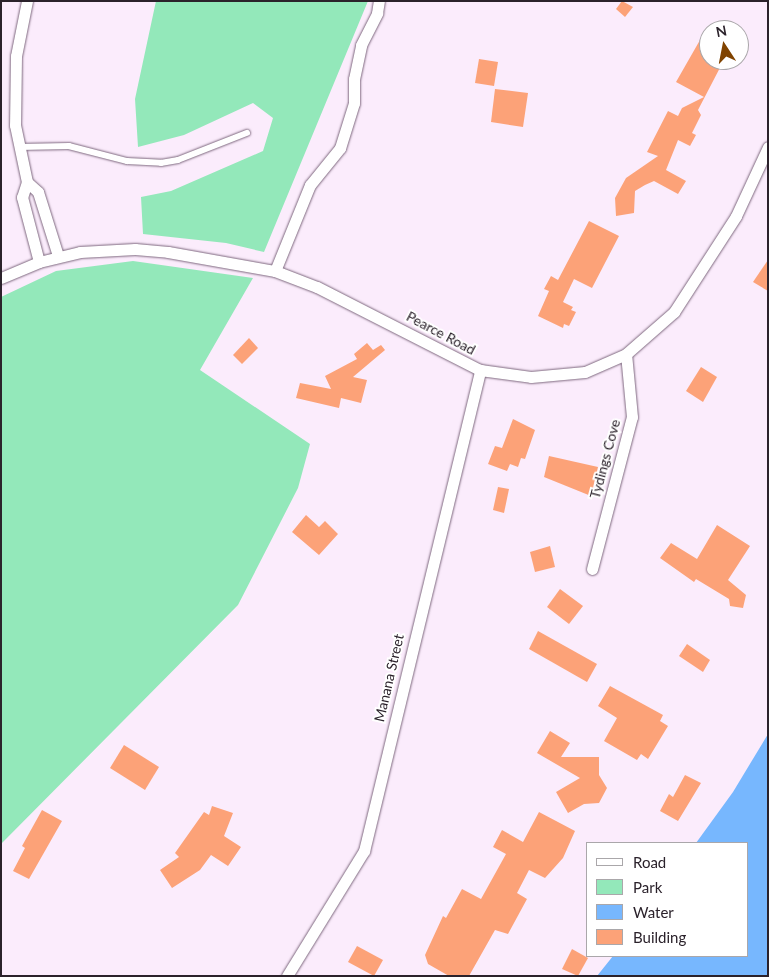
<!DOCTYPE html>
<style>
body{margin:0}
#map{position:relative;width:769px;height:977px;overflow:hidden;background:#fbecfc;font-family:Lato,sans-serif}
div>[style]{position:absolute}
.green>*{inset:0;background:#93e8ba}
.water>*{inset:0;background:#77b7fe}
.building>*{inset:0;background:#fca278}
.roads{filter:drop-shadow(0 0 1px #7e687f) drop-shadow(0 0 1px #7e687f)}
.service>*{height:5.5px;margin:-2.75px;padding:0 2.75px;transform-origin:2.75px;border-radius:2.75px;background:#fff}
.minor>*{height:11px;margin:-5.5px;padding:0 5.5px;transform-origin:5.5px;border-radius:5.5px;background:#fff}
span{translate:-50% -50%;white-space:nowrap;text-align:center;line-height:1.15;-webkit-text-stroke:4px #fff;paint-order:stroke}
.street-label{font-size:14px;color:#2b222b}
.frame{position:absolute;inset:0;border:2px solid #2b222b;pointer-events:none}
.legend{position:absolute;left:586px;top:842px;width:162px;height:115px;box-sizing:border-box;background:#fff;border:1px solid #aaa7aa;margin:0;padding:6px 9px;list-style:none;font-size:15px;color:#2b222b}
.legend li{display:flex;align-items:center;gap:10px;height:25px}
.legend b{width:25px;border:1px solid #aaa7aa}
.north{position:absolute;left:699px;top:20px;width:50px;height:50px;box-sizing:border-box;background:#fff;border:1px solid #aaa7aa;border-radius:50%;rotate:349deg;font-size:14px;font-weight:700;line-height:20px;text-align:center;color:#2b222b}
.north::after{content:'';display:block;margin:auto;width:18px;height:22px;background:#804300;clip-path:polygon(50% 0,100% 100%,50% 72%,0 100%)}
</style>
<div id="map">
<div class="green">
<div style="clip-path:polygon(156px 1px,368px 1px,264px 252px,226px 243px,143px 234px,141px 197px,171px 191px,263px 151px,273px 118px,253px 103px,184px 135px,138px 147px,135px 99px)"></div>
<div style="clip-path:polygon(133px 261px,253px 278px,200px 370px,310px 444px,298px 488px,238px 605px,1px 844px,1px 297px,56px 271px)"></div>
</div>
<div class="water">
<div style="clip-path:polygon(768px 734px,768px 976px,597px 976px,613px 956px,748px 956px,748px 843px,696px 843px,733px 792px)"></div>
</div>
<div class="building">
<div style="clip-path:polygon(622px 1px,633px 7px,625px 17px,616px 9px)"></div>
<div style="clip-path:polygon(700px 40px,709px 45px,709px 60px,724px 60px,698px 110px,701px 115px,692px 133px,696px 135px,690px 146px,678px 140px,666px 170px,686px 181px,678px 194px,654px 181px,645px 185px,635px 191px,634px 213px,616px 216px,615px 198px,626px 178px,658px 156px,647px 152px,668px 111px,678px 116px,682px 108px,704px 97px,676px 82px)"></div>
<div style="clip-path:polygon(479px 59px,498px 62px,494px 86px,475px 83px)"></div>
<div style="clip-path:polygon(495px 89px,528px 93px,523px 127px,491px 122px)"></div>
<div style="clip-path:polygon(589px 221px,619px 236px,592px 288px,574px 279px,563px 302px,573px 307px,571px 310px,576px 312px,569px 326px,564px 324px,563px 328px,538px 316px,549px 291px,544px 289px,551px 276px,558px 280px)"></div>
<div style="clip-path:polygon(768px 260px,768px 291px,753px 282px)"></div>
<div style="clip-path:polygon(249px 338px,258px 348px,242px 364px,233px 355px)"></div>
<div style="clip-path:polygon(367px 343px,373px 350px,381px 345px,385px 350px,353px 377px,367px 380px,361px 403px,341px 398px,339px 408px,296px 398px,300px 383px,331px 389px,325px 376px,357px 359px,354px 354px)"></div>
<div style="clip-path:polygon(701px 367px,717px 377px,703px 402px,686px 391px)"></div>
<div style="clip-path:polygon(513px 419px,535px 430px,525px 459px,521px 458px,518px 467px,510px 464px,507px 471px,488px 464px,495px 446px,502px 448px)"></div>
<div style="clip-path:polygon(549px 456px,598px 467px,591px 496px,544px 477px)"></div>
<div style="clip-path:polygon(498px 487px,509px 489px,504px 513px,493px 510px)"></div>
<div style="clip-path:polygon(306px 515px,319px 527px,325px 521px,338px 534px,319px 555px,292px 532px)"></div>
<div style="clip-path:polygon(717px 525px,750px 546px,728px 580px,746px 595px,743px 608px,730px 606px,729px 599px,696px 579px,694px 582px,660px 558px,671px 543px,697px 559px)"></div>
<div style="clip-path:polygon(550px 546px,555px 567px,535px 572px,530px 552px)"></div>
<div style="clip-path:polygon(560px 589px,583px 606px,569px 624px,547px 607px)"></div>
<div style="clip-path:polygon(538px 631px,597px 664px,587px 682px,529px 649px)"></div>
<div style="clip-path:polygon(687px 644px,710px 660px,703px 672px,679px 656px)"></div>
<div style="clip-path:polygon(610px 686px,663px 715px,660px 721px,668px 726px,648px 759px,641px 754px,637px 760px,604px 741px,617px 718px,598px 706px)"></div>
<div style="clip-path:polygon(550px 731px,570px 743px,561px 757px,599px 757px,599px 775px,607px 788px,599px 803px,584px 804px,568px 813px,556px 792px,580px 778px,537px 753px)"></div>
<div style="clip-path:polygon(124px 745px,159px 767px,145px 790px,110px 768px)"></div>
<div style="clip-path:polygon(685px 775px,701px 783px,678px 821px,660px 811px,669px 794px,673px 797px)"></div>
<div style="clip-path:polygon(212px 806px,233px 813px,224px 836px,241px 847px,228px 866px,211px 855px,200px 870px,172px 888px,160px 870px,179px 857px,175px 853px,204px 812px,209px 815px)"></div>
<div style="clip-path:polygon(42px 810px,62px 821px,29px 879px,13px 871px,25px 848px,22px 846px)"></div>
<div style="clip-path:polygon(539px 812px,575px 831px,563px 858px,545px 878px,529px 870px,517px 893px,527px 899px,508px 934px,495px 930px,469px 976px,449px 976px,428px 964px,425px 955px,443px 916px,446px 918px,462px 889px,481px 899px,506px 854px,493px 847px,502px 830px,523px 842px)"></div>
<div style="clip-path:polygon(357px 946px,383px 960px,374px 976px,348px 962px)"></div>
<div style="clip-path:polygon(572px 949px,588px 958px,578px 976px,562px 969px)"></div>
</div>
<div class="roads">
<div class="service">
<div style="left:19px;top:147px;width:50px;rotate:-1.1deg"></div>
<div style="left:69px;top:146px;width:60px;rotate:14.5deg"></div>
<div style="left:127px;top:161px;width:34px;rotate:3deg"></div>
<div style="left:161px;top:163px;width:17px;rotate:-10deg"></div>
<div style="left:178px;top:160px;width:74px;rotate:-21.4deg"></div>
</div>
<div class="minor">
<div style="left:27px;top:1px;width:56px;rotate:101.3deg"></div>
<div style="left:16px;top:56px;width:69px;rotate:90.8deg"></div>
<div style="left:15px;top:125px;width:58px;rotate:78.1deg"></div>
<div style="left:27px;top:182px;width:16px;rotate:108deg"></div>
<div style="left:22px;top:197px;width:67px;rotate:75.3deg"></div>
<div style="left:27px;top:182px;width:15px;rotate:42deg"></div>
<div style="left:38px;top:192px;width:67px;rotate:72.6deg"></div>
<div style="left:275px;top:271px;width:93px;rotate:-67.9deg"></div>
<div style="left:310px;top:185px;width:48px;rotate:-51deg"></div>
<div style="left:340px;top:148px;width:47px;rotate:-72.7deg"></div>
<div style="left:354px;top:103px;width:24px;rotate:-90deg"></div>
<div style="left:354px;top:79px;width:35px;rotate:-78deg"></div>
<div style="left:361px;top:45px;width:36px;rotate:-63deg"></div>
<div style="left:377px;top:13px;width:12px;rotate:-81deg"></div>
<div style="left:1px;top:278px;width:41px;rotate:-22.8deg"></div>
<div style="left:39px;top:262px;width:42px;rotate:-13.7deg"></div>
<div style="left:80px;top:252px;width:55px;rotate:-3.1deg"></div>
<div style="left:135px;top:249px;width:33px;rotate:5deg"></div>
<div style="left:168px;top:252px;width:109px;rotate:10.1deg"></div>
<div style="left:275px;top:271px;width:45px;rotate:20.9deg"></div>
<div style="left:317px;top:287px;width:183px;rotate:27deg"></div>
<div style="left:480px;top:370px;width:51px;rotate:7.8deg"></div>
<div style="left:531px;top:377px;width:54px;rotate:-5.3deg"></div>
<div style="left:585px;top:372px;width:45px;rotate:-23.7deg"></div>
<div style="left:626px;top:354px;width:64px;rotate:-41.2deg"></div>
<div style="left:674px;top:312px;width:114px;rotate:-57.1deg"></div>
<div style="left:736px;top:216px;width:76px;rotate:-65.1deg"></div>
<div style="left:592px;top:569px;width:157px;rotate:-75.3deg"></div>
<div style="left:632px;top:417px;width:63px;rotate:-95.4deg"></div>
<div style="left:287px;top:976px;width:147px;rotate:-58.4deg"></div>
<div style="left:364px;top:851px;width:495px;rotate:-76.4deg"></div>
</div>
</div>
<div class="street-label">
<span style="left:441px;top:333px;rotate:28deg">Pearce Road</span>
<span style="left:605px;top:459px;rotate:-75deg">Tydings Cove</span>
<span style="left:389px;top:678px;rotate:-77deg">Manana Street</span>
</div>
<div class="frame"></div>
<ul class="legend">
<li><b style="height:6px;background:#fff"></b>Road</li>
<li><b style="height:14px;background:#93e8ba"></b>Park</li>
<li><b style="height:14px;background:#77b7fe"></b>Water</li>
<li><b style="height:14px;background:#fca278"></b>Building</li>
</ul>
<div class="north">N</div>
</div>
